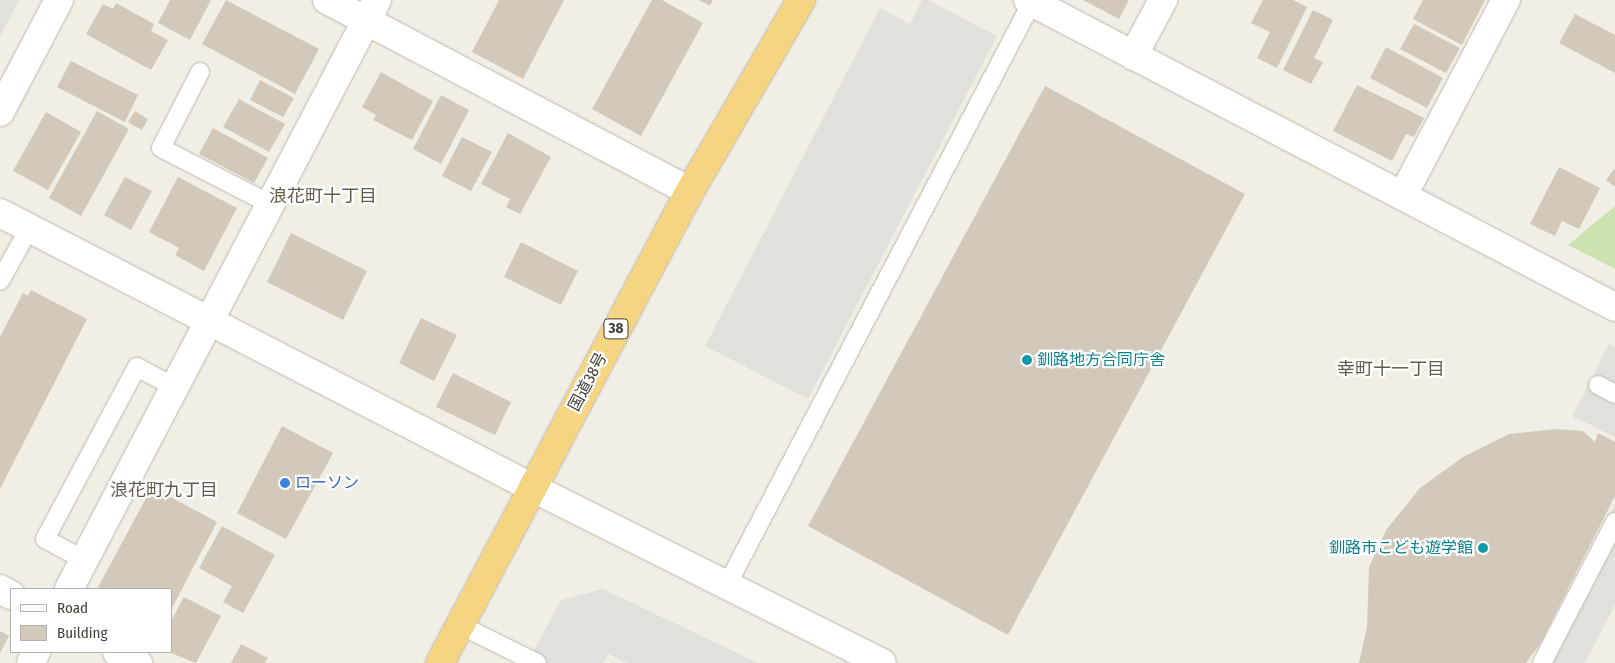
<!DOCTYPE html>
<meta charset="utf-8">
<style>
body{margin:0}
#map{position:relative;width:1615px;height:663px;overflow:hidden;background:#f1eee5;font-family:"Fira Sans Condensed","Noto Sans JP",sans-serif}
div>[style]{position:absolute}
.green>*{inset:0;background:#cbe3b0}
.parking>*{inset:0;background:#e2e0dd}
.building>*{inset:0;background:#d2c9bb}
.roads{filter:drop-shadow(0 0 1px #bfb8ab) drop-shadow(0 0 1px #bfb8ab)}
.service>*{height:18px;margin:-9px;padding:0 9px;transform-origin:9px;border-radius:9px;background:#fff}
.minor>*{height:28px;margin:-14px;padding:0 14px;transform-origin:14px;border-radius:14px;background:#fff}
.trunk>*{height:28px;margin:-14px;padding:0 14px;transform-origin:14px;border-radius:14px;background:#f5d482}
.dots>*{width:14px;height:14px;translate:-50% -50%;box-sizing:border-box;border:2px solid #fff;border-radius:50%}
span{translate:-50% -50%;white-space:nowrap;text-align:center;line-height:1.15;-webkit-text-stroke:4.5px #fff;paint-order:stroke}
.shield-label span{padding:1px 4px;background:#fff;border:1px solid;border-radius:4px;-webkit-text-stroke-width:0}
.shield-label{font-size:15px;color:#433e35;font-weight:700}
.culture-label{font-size:16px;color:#0d838f}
.left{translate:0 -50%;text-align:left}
.right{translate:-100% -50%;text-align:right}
.street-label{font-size:16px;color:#433e35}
.shop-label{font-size:16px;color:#366cbe}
.neighbourhood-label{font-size:18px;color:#655c4d}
.legend{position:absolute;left:10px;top:588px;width:162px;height:65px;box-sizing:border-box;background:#fff;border:1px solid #b4b2ae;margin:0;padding:6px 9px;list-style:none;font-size:15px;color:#433e35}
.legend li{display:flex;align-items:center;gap:10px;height:25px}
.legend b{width:25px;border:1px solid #b4b2ae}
</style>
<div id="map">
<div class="green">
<div style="clip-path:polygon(1615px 206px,1615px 269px,1568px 245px)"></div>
</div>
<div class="parking">
<div style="clip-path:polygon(0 0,19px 0,0 37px)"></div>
<div style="clip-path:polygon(922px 0,928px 0,997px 36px,808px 399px,705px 346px,880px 8px,910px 24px)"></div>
<div style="clip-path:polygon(1609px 344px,1615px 347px,1615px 437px,1572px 416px)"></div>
<div style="clip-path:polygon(1615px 504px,1615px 605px,1585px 663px,1533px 663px)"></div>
<div style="clip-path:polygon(603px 589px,758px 663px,627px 663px,609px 654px,603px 663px,527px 663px,561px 600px)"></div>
</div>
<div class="building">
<div style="clip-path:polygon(170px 0,211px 0,190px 40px,158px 23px)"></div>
<div style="clip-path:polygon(226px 0,319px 49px,295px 94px,202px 44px)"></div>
<div style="clip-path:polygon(499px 0,564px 0,523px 79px,472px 52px)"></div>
<div style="clip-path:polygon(652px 0,662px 0,703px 23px,641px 136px,592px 109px)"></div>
<div style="clip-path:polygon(699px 0,713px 0,710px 6px)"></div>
<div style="clip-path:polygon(1083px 0,1129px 0,1119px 19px)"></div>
<div style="clip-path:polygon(1263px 0,1293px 0,1307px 7px,1277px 68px,1257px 58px,1270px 32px,1251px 23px)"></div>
<div style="clip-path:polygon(1423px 0,1485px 0,1462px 45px,1413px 19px)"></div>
<div style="clip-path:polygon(116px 3px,154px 24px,151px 31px,168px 40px,151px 70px,86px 34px,103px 4px,113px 9px)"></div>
<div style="clip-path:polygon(1313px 10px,1333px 20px,1314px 58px,1323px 62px,1311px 84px,1283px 70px)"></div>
<div style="clip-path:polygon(1575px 14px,1615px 35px,1615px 73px,1559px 43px)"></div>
<div style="clip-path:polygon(1414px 24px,1460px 48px,1446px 73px,1400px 49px)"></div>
<div style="clip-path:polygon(1386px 47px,1443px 78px,1427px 108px,1370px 78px)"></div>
<div style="clip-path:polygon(71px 61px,138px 95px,125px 122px,57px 87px)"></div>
<div style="clip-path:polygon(381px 72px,433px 101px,412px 140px,373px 120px,376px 115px,362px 107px)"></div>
<div style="clip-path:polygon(260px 80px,294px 98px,283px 117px,250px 100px)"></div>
<div style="clip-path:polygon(1357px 85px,1424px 118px,1414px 137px,1406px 134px,1392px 161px,1333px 131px)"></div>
<div style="clip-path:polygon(1045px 86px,1245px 194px,1008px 635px,808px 526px)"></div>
<div style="clip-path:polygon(441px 95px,469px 110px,441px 164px,413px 149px)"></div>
<div style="clip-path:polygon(239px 99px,285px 124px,269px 152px,223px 127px)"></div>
<div style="clip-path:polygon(97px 111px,129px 129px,81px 216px,49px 198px)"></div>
<div style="clip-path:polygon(135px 111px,148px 119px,142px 130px,128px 122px)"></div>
<div style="clip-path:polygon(46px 112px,81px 132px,48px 190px,13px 171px)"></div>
<div style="clip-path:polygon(213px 128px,268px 158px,254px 183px,199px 154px)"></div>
<div style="clip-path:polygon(508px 133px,551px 157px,520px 214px,506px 207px,510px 199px,481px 184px)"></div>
<div style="clip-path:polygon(462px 137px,492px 152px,471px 191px,442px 176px)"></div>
<div style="clip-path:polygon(1559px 167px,1600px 188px,1579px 229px,1562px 221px,1555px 236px,1530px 224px)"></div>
<div style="clip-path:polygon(1615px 168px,1615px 187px,1606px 180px)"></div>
<div style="clip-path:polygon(125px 177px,152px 191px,131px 230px,104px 215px)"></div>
<div style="clip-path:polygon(178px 177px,237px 208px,204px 271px,175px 255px,179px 248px,149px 232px)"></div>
<div style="clip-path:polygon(291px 233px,367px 271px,343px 320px,267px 282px)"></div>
<div style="clip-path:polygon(521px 242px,578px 271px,561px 305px,504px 277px)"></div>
<div style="clip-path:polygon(31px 290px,87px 319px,0 489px,0 337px,23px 293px,28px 296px)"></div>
<div style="clip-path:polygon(421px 318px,457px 335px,434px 381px,399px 363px)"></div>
<div style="clip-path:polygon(453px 373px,511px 402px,495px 435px,436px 407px)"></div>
<div style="clip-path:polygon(282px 426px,333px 453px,286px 539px,237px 513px)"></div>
<div style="clip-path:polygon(1556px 429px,1583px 431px,1595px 442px,1598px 433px,1615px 442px,1615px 496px,1540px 644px,1526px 663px,1359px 663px,1367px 627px,1369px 567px,1386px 530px,1420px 488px,1463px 457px,1509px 434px)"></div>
<div style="clip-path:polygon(152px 487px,217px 522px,171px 610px,171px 589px,97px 589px)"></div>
<div style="clip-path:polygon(222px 526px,275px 555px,243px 613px,223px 602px,232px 586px,199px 568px)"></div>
<div style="clip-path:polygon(184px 597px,221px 616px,196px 663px,171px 653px,171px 621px)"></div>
<div style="clip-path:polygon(0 631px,9px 636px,0 653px)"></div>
<div style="clip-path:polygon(241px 644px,268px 658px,265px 663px,231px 663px)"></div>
</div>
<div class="roads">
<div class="service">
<div style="left:200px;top:72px;width:85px;rotate:117.2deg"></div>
<div style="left:161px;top:148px;width:123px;rotate:27.2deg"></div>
<div style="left:0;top:281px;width:60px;rotate:-60.9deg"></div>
<div style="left:1598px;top:385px;width:19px;rotate:28deg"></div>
<div style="left:84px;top:560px;width:44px;rotate:-151.7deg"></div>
<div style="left:45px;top:539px;width:195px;rotate:-61.9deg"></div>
<div style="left:137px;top:367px;width:42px;rotate:28.4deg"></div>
<div style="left:727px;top:585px;width:658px;rotate:-62.38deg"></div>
<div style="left:460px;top:625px;width:86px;rotate:26.3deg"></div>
<div style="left:1542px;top:663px;width:159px;rotate:-62.6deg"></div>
</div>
<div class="minor">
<div style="left:327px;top:0;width:410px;rotate:27.8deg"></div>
<div style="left:1028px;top:0;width:662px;rotate:27.61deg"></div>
<div style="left:1133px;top:56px;width:64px;rotate:-61.8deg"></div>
<div style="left:0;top:112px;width:127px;rotate:-62.2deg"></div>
<div style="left:1403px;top:195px;width:221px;rotate:-62.2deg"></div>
<div style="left:0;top:213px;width:600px;rotate:27.29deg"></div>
<div style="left:533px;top:488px;width:390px;rotate:26.6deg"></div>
<div style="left:0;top:589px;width:13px;rotate:29deg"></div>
<div style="left:69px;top:589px;width:665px;rotate:-62.39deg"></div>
<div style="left:117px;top:652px;width:24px;rotate:28deg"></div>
<div style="left:31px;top:663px;width:12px;rotate:-66deg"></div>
</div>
<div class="trunk">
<div style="left:440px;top:663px;width:534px;rotate:-62.09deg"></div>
<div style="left:690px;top:191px;width:221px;rotate:-59.8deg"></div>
</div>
</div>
<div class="dots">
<div style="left:1027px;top:360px;background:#0f9aa8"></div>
<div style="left:285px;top:483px;background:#3f7fe0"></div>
<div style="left:1483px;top:548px;background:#0f9aa8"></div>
</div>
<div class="shield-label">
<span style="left:616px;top:329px">38</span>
</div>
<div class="culture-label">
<span class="left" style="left:1037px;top:360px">釧路地方合同庁舎</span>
<span class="right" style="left:1473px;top:548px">釧路市こども遊学館</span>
</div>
<div class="street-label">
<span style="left:588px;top:382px;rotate:-62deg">国道38号</span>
</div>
<div class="shop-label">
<span class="left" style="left:295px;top:483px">ローソン</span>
</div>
<div class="neighbourhood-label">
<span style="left:323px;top:196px">浪花町十丁目</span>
<span style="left:1391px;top:369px">幸町十一丁目</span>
<span style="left:164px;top:490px">浪花町九丁目</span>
</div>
<ul class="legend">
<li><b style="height:6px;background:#fff"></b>Road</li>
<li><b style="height:14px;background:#d2c9bb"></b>Building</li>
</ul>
</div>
